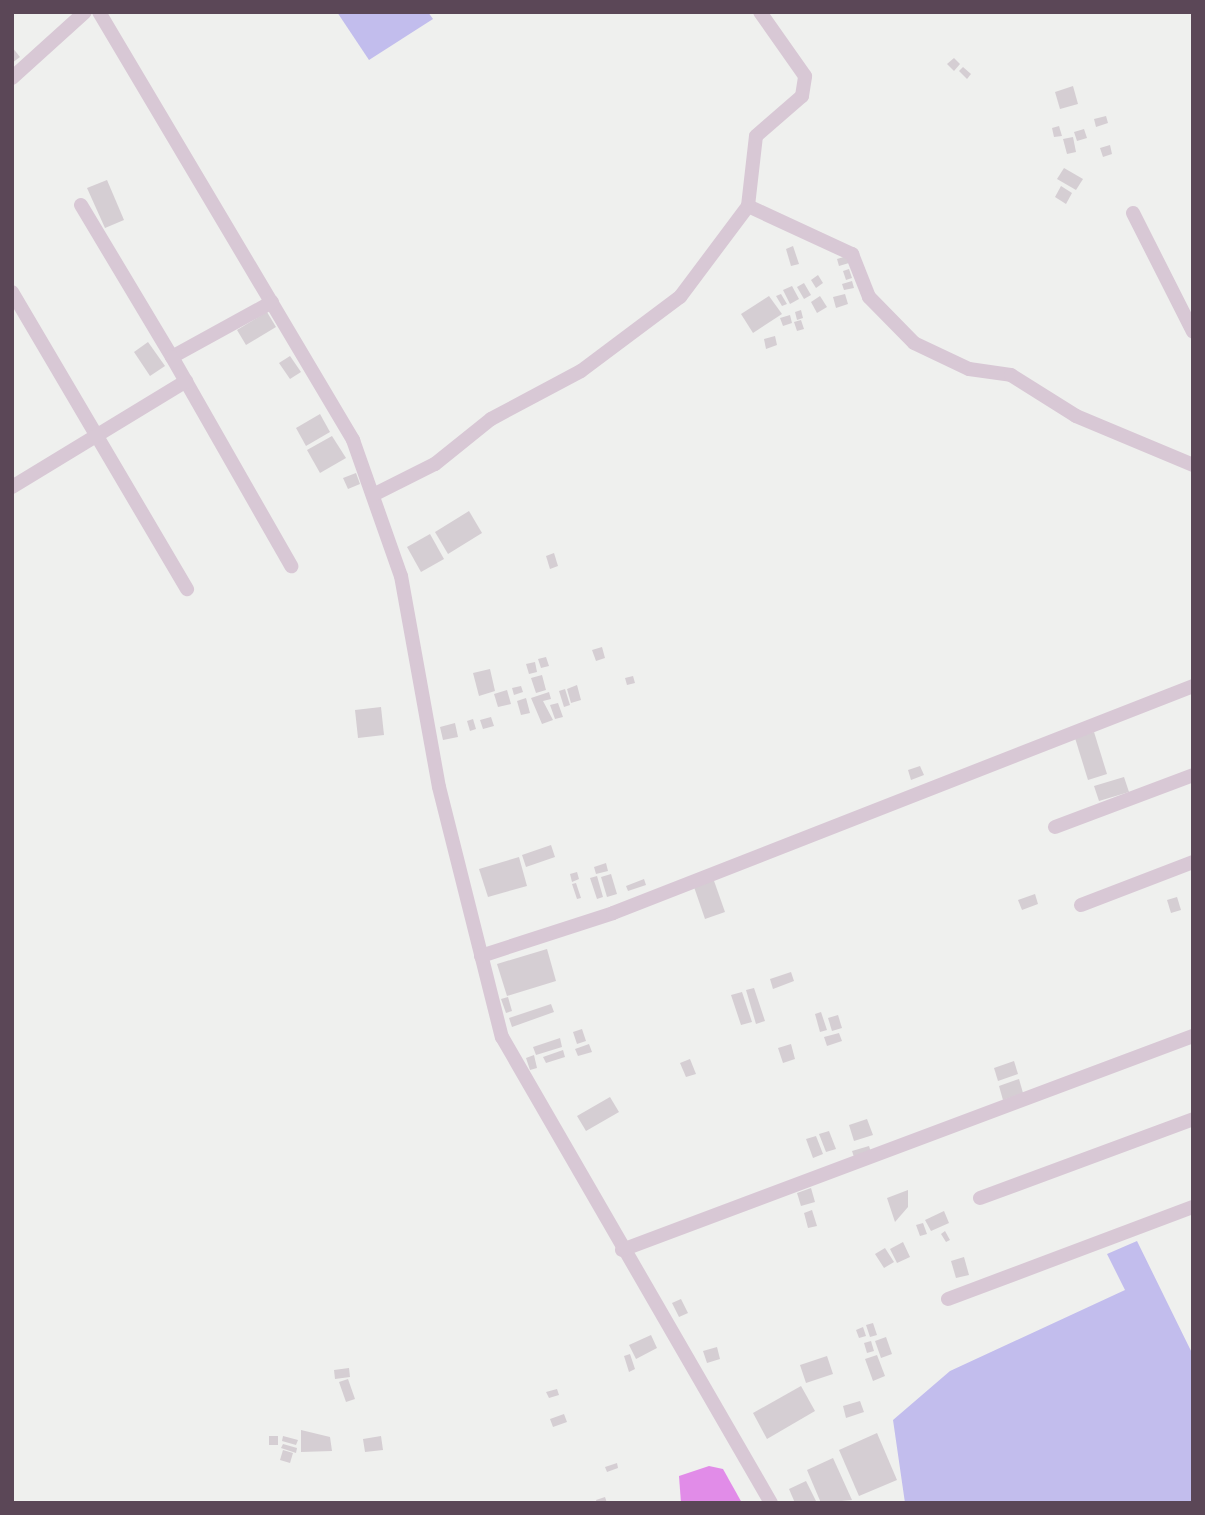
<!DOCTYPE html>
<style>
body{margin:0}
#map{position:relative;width:1205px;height:1515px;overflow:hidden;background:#eff0ee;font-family:"PT Sans Narrow",sans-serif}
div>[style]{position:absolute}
.green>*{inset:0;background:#c2bded}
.water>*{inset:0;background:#e18ce8}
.building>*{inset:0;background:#d5ced3}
.street>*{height:14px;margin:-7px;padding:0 7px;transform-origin:7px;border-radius:7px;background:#d8c8d5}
span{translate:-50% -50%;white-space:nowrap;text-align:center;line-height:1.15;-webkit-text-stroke:5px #fff;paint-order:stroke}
.frame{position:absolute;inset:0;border:14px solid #5b4757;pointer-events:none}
</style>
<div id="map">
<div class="green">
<div style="clip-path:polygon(337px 12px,428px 12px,433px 19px,369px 60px)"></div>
<div style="clip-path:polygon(1137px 1241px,1193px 1355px,1193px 1503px,905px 1503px,893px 1420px,950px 1371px,1125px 1290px,1107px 1254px)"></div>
</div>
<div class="water">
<div style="clip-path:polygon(709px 1466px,723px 1469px,742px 1503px,681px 1503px,679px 1476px)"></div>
</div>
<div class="building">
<div style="clip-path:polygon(12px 47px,20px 57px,12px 63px)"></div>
<div style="clip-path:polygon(954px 58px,960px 64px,954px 71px,947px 64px)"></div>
<div style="clip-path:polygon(963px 67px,971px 74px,967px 79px,959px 71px)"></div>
<div style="clip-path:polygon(1073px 86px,1078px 104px,1060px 109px,1055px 92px)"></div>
<div style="clip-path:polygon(1106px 116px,1108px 123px,1096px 127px,1094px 119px)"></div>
<div style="clip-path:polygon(1059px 126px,1062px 136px,1054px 137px,1052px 128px)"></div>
<div style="clip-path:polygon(1084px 129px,1087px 138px,1077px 141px,1074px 132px)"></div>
<div style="clip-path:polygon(1073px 137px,1076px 152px,1067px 154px,1063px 139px)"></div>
<div style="clip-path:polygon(1110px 145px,1112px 154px,1103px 157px,1100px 148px)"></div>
<div style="clip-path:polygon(1064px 168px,1083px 179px,1076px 190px,1057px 179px)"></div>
<div style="clip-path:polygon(107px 180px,124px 220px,105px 228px,87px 188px)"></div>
<div style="clip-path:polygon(1061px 186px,1072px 193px,1066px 204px,1055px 197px)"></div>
<div style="clip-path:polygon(793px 246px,799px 264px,791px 266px,786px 249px)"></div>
<div style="clip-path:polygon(847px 256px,849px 263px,839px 266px,837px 259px)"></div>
<div style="clip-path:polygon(849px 269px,852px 278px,846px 280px,843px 271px)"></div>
<div style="clip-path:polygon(818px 275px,823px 283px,816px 288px,811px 280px)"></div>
<div style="clip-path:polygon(852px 281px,854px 288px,844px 290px,842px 284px)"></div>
<div style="clip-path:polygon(804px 283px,811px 295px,804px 299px,797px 287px)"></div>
<div style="clip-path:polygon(792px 286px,799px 299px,790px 304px,783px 290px)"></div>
<div style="clip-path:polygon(781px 294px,787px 304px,782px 306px,776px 296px)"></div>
<div style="clip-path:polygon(845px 294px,848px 304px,836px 308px,833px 297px)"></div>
<div style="clip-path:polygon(769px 296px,782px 314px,753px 333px,741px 314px)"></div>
<div style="clip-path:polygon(820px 296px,827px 307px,817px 313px,811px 302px)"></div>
<div style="clip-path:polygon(801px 310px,803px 318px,797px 320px,795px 312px)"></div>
<div style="clip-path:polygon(267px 312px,276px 327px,246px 345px,237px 330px)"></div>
<div style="clip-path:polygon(790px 315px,792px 323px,783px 326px,780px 318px)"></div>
<div style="clip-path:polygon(801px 320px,804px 329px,797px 331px,794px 322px)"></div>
<div style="clip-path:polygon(775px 336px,777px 345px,766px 349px,764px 339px)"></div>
<div style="clip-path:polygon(148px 342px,165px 366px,150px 376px,134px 352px)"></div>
<div style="clip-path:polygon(290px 356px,301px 372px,290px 379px,279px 363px)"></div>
<div style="clip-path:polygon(320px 414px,330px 432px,306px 446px,296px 428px)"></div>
<div style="clip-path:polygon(332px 436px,346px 458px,320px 473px,307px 450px)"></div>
<div style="clip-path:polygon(356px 473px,360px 484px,348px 489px,343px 478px)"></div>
<div style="clip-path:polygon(469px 511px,482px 533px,448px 554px,435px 532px)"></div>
<div style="clip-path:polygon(430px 534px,444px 559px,421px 572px,407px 547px)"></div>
<div style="clip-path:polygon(554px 553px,558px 566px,550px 569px,546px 556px)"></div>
<div style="clip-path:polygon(602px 647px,605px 658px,596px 661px,592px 650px)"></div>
<div style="clip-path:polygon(546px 657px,549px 666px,541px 668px,538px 659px)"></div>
<div style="clip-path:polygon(535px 662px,537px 672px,529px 674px,526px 664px)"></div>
<div style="clip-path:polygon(490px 669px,495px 691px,479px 696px,473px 673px)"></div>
<div style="clip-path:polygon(542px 675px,546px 690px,536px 693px,531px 678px)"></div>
<div style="clip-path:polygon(633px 676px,635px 683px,627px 685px,625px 678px)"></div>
<div style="clip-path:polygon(577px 685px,581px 700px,571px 703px,567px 689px)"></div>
<div style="clip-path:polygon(521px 686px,523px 692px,514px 695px,512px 688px)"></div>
<div style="clip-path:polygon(565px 689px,570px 705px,564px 707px,559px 691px)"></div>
<div style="clip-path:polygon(507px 690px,511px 704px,498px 707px,494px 694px)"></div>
<div style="clip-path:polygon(549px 692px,551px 699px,543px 701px,553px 720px,542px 724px,531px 698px)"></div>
<div style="clip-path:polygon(526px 698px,530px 713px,521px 715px,517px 701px)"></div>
<div style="clip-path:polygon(558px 703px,563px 717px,555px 719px,550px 705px)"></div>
<div style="clip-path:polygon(381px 707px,384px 735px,358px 738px,355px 710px)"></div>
<div style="clip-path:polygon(491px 717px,494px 726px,483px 729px,480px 720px)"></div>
<div style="clip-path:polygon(473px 719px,476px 729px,470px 731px,467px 721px)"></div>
<div style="clip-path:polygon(455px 723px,458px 737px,443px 740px,440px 727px)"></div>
<div style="clip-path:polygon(1094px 732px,1107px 774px,1088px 780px,1075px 738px)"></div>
<div style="clip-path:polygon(920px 766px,924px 775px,911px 780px,908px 770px)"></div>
<div style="clip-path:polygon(1124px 777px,1129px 792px,1099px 801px,1094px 786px)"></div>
<div style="clip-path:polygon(551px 845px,555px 857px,526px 867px,522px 855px)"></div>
<div style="clip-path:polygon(519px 857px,527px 886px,488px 897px,479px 869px)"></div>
<div style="clip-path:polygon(606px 863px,608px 871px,596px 874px,594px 867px)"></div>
<div style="clip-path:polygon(577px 872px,579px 879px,572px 882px,570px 874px)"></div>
<div style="clip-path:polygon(611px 874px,617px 894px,607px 897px,601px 877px)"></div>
<div style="clip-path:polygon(597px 876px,603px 897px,597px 899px,590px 878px)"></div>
<div style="clip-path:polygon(713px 878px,725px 912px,705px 919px,693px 884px)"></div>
<div style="clip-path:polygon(644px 879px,646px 885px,628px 891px,626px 886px)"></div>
<div style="clip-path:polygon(576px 883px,581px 898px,577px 899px,572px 884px)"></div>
<div style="clip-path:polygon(1035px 894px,1038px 904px,1022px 910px,1018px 900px)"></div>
<div style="clip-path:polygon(1177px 897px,1181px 910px,1171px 913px,1167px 900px)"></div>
<div style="clip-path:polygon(547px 949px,556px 981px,507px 996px,497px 964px)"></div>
<div style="clip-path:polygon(791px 972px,794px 981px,773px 989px,770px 979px)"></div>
<div style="clip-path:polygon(754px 988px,765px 1021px,756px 1024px,746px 990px)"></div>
<div style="clip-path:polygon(742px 992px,752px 1022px,741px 1025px,731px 995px)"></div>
<div style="clip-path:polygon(508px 997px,512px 1011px,506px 1013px,501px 999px)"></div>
<div style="clip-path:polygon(551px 1004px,554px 1012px,512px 1027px,509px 1018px)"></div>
<div style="clip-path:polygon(821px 1012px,827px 1030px,820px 1032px,815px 1014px)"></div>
<div style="clip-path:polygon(838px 1015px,842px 1028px,832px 1031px,828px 1018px)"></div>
<div style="clip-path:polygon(582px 1029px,586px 1041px,577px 1044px,573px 1032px)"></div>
<div style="clip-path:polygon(839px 1033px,842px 1041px,827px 1046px,824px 1037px)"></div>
<div style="clip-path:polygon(560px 1038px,562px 1047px,536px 1055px,533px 1047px)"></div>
<div style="clip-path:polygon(589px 1044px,592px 1052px,578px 1056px,575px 1049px)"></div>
<div style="clip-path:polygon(791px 1044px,795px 1059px,783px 1063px,778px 1048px)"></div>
<div style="clip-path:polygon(563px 1050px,565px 1057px,546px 1063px,543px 1057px)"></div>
<div style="clip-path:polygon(534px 1055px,537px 1068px,530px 1070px,526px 1058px)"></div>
<div style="clip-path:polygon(690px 1059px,696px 1074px,686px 1077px,680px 1063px)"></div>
<div style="clip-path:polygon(1014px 1061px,1018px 1074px,998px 1081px,994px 1068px)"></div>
<div style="clip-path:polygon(1019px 1079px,1023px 1093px,1003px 1100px,999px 1086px)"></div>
<div style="clip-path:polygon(610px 1097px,619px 1112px,586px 1131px,577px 1116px)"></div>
<div style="clip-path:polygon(867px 1119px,873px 1135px,854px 1141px,849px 1125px)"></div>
<div style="clip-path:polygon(829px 1131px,836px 1149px,826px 1152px,819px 1134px)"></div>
<div style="clip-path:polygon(816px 1136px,823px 1154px,813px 1158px,806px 1139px)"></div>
<div style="clip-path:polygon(869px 1146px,872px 1155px,855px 1160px,852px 1151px)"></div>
<div style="clip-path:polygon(811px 1188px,815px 1202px,801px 1206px,797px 1193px)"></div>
<div style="clip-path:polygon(908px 1190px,908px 1207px,895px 1222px,887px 1198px)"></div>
<div style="clip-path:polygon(812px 1210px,817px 1226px,808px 1228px,804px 1213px)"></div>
<div style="clip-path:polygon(944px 1211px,949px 1223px,931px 1231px,925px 1220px)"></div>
<div style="clip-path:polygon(923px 1223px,927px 1234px,920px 1236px,916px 1225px)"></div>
<div style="clip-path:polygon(945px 1231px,950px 1240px,946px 1242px,941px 1234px)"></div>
<div style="clip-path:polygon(903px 1242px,910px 1257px,897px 1263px,890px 1249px)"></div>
<div style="clip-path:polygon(885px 1248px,894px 1262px,884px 1268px,875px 1254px)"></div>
<div style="clip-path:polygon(964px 1257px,969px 1275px,956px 1278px,951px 1261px)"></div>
<div style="clip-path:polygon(681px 1299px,688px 1313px,679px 1317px,672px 1303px)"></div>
<div style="clip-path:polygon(873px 1323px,877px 1335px,870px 1337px,866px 1325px)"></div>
<div style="clip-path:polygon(863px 1327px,866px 1336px,859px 1338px,856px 1330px)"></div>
<div style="clip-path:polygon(651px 1335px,657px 1348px,636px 1359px,629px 1345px)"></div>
<div style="clip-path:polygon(886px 1337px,892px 1354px,881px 1358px,875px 1341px)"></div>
<div style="clip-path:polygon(871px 1341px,874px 1351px,867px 1353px,864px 1343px)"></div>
<div style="clip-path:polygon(717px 1347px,720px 1359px,707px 1363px,703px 1351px)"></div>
<div style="clip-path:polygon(630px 1354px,635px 1369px,629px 1372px,624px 1356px)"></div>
<div style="clip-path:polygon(877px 1355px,885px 1376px,873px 1381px,865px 1359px)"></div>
<div style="clip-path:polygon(827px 1356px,833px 1374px,806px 1383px,800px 1365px)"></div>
<div style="clip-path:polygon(349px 1368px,350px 1377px,335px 1379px,334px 1370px)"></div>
<div style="clip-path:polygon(348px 1379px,355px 1399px,346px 1402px,339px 1382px)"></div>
<div style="clip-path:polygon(801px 1386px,815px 1411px,767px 1439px,753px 1413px)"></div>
<div style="clip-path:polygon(557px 1389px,559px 1395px,549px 1398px,546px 1392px)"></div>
<div style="clip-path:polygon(860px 1401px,864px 1412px,846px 1418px,843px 1406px)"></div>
<div style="clip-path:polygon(564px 1414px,567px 1422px,553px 1427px,550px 1419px)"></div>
<div style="clip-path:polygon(301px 1430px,330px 1437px,332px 1451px,301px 1452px)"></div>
<div style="clip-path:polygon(877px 1433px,897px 1480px,859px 1496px,839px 1450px)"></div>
<div style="clip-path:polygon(269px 1436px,278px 1436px,278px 1445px,269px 1445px)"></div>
<div style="clip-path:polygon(283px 1436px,298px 1440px,296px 1445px,282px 1441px)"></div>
<div style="clip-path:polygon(381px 1436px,383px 1450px,365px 1452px,363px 1439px)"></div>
<div style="clip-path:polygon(283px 1444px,297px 1448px,296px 1453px,281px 1448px)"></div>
<div style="clip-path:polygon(283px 1450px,293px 1453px,290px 1463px,280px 1460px)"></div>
<div style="clip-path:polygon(833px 1458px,852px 1500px,821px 1503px,807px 1470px)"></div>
<div style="clip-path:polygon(617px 1463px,618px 1468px,607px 1472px,605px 1467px)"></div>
<div style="clip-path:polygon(806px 1481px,817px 1503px,795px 1503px,789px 1489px)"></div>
<div style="clip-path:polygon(605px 1497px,607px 1503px,597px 1503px,596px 1500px)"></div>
</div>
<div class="street">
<div style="left:99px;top:12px;width:498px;rotate:59.3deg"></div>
<div style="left:353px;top:440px;width:144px;rotate:70.6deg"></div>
<div style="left:401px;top:576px;width:214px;rotate:79.8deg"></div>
<div style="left:439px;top:787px;width:258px;rotate:75.9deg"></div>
<div style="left:502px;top:1037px;width:538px;rotate:60deg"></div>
<div style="left:12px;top:78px;width:98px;rotate:-42.1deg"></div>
<div style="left:81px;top:205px;width:177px;rotate:59.1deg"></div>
<div style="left:748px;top:206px;width:115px;rotate:24.8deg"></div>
<div style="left:852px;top:254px;width:46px;rotate:68.4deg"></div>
<div style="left:869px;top:297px;width:64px;rotate:45.6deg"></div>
<div style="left:914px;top:343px;width:61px;rotate:25.3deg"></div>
<div style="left:969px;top:369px;width:42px;rotate:8.1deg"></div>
<div style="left:1011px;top:375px;width:77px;rotate:32.2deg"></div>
<div style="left:1076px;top:416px;width:127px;rotate:22.7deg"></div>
<div style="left:1133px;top:213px;width:133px;rotate:63.2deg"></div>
<div style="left:12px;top:292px;width:345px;rotate:59.5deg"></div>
<div style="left:272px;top:302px;width:114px;rotate:151.2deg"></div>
<div style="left:172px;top:357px;width:241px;rotate:60.3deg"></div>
<div style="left:12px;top:487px;width:204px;rotate:-31.3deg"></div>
<div style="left:373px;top:495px;width:69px;rotate:-26.6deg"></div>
<div style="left:435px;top:464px;width:72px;rotate:-38.8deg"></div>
<div style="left:491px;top:419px;width:102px;rotate:-28.1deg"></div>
<div style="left:581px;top:371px;width:124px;rotate:-36.8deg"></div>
<div style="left:680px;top:297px;width:114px;rotate:-53.2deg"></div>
<div style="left:748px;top:206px;width:70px;rotate:-83.5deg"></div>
<div style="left:756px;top:136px;width:61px;rotate:-41deg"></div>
<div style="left:802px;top:96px;width:20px;rotate:-81deg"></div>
<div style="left:805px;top:76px;width:78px;rotate:-125.1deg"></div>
<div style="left:1055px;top:827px;width:147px;rotate:-20.6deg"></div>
<div style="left:1081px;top:905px;width:120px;rotate:-21deg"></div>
<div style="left:481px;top:956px;width:139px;rotate:-18deg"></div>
<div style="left:613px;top:913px;width:623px;rotate:-21.37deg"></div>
<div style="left:980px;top:1198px;width:227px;rotate:-20.3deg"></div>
<div style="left:622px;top:1250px;width:610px;rotate:-20.55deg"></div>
<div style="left:948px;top:1299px;width:262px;rotate:-20.6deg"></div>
</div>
<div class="frame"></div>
</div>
